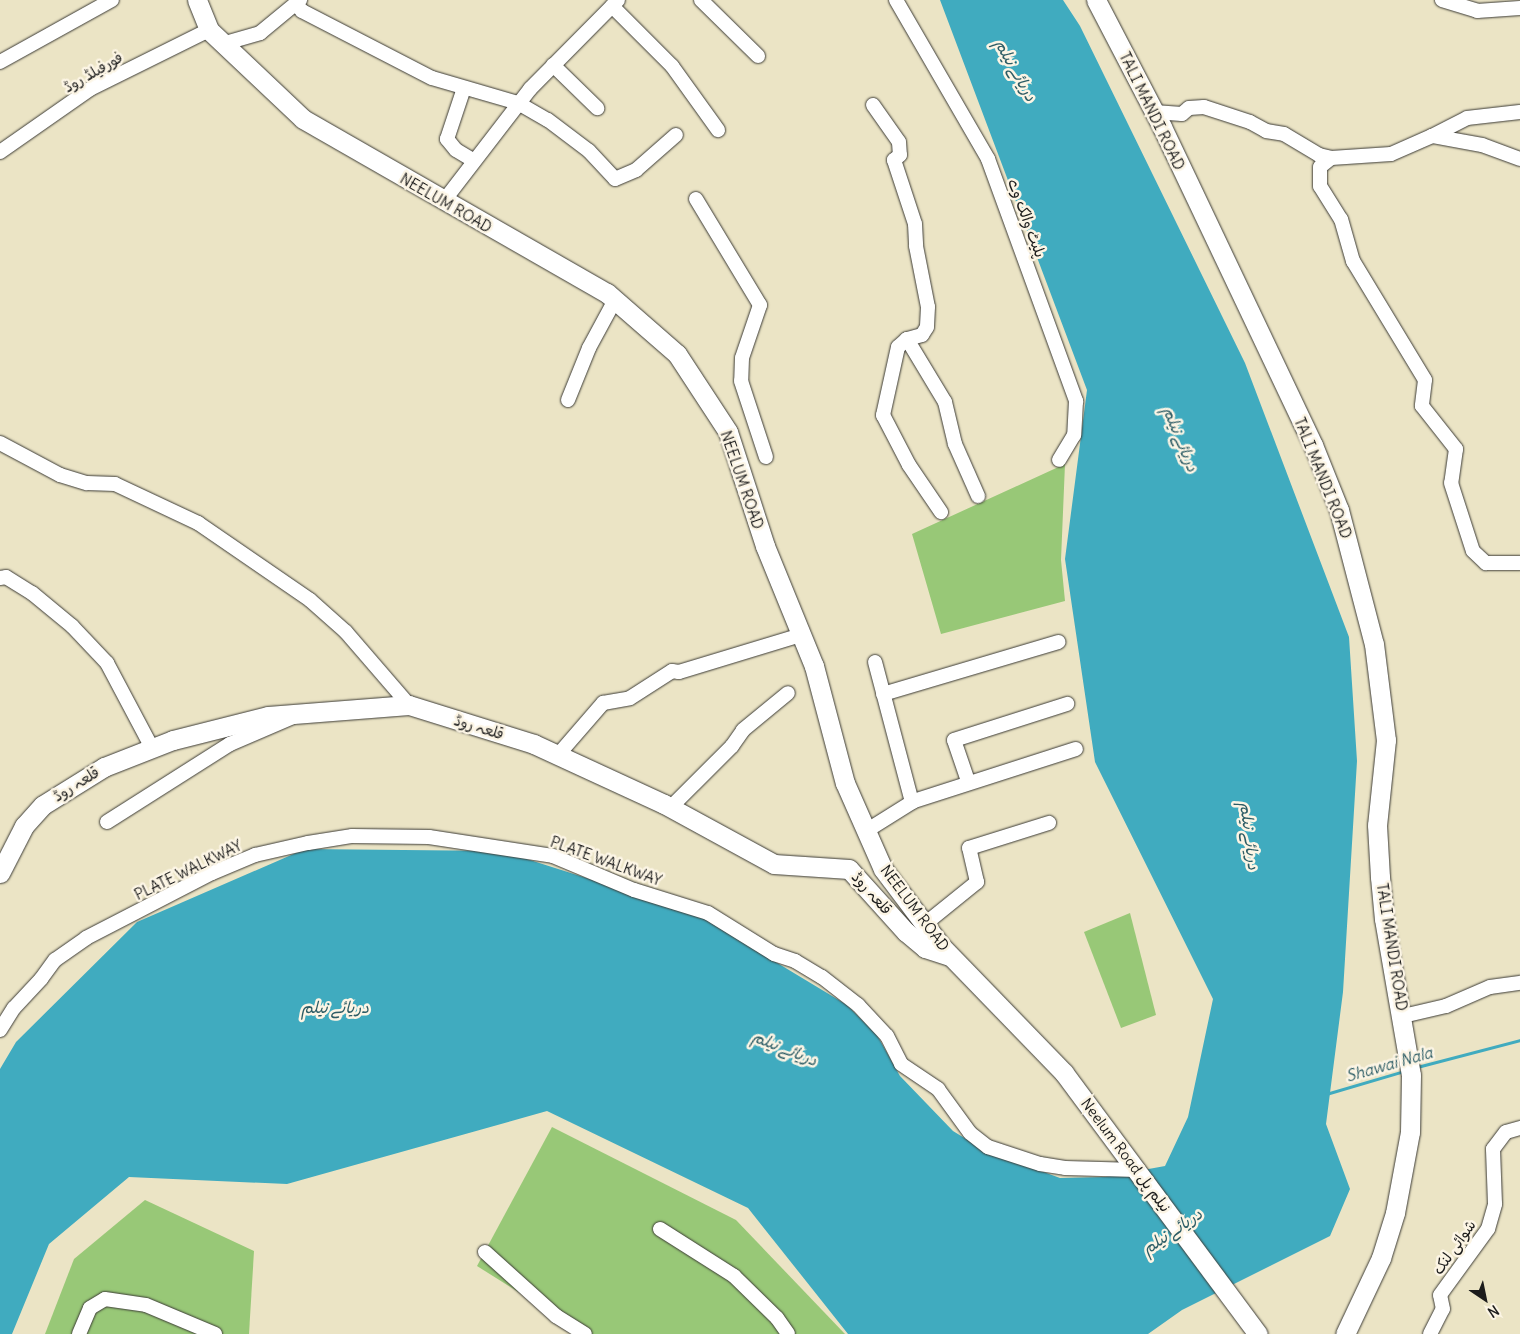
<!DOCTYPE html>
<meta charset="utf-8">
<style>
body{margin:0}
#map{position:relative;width:1520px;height:1334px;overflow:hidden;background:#ebe4c5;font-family:Delius,"Playpen Sans Arabic",sans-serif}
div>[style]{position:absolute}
.green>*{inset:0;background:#98c877}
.water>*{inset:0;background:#40abbf}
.stream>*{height:3px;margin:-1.5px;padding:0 1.5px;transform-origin:1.5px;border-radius:1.5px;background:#40abbf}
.roads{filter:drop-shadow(0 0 1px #3b3a35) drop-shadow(0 0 1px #3b3a35)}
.street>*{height:14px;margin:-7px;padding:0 7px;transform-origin:7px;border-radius:7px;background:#fff}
.secondary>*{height:19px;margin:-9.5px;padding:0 9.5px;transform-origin:9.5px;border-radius:9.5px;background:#fff}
span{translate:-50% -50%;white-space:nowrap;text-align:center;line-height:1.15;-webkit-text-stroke:5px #fcf5e5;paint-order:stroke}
.street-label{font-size:15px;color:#1c1c1c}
.water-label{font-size:16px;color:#2c5c65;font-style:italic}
.north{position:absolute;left:1460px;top:1274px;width:50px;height:50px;-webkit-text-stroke:4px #fcf5e5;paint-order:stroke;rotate:146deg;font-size:14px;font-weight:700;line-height:20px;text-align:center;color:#1c1c1c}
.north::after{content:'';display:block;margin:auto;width:18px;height:22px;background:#1c1c1c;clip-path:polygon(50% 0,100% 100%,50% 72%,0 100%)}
</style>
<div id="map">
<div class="green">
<div style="clip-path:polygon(1065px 464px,1061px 560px,1065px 601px,941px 634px,912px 534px)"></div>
<div style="clip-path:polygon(1130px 913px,1156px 1015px,1121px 1028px,1084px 932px)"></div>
<div style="clip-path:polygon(552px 1127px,736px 1220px,845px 1334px,585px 1334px,477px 1266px)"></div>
<div style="clip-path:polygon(145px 1200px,254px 1251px,249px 1334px,45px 1334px,74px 1259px)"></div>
</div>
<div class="water">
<div style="clip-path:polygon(940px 0,1063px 0,1080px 26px,1245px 363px,1349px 637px,1357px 761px,1343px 992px,1326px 1124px,1350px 1189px,1330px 1236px,1182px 1310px,1148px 1334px,848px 1334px,748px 1208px,547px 1111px,287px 1184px,129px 1177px,49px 1244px,12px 1334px,0 1334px,0 1069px,16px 1042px,137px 922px,305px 849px,502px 851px,693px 912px,847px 1005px,877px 1035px,900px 1076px,953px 1131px,984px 1150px,1060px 1178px,1105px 1177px,1165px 1166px,1188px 1117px,1213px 999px,1095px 762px,1065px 559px,1087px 390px)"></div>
</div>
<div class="stream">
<div style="left:1417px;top:1067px;width:106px;rotate:-14.7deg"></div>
<div style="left:1326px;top:1094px;width:81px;rotate:-16.4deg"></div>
</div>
<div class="roads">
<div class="street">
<div style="left:701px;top:0;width:80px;rotate:44.5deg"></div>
<div style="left:896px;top:0;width:184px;rotate:59.9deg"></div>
<div style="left:988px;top:159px;width:258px;rotate:70deg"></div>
<div style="left:1076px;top:401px;width:34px;rotate:93deg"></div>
<div style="left:1074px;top:435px;width:29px;rotate:121deg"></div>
<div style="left:1442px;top:0;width:37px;rotate:17deg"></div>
<div style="left:1477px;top:11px;width:43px;rotate:-4deg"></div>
<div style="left:296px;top:4px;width:9px;rotate:49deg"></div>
<div style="left:302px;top:11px;width:146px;rotate:27.3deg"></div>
<div style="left:432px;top:78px;width:90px;rotate:16.2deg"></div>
<div style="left:518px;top:103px;width:34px;rotate:30deg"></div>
<div style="left:548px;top:120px;width:51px;rotate:37.1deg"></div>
<div style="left:589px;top:151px;width:38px;rotate:47deg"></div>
<div style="left:615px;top:179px;width:23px;rotate:-23deg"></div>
<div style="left:636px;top:170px;width:53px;rotate:-41.2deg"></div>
<div style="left:612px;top:6px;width:85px;rotate:45deg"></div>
<div style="left:672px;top:66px;width:79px;rotate:54.3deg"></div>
<div style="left:222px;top:44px;width:40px;rotate:-16deg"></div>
<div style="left:260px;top:33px;width:52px;rotate:-39.5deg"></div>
<div style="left:0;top:62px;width:128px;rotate:-29deg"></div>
<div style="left:553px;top:65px;width:62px;rotate:44.3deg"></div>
<div style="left:464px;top:88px;width:54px;rotate:108.4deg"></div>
<div style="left:447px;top:139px;width:14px;rotate:51deg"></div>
<div style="left:456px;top:150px;width:21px;rotate:31deg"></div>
<div style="left:873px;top:105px;width:45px;rotate:54.9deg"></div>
<div style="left:899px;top:142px;width:13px;rotate:86deg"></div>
<div style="left:900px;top:155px;width:8px;rotate:140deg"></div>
<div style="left:894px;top:160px;width:67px;rotate:71.8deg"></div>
<div style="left:915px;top:224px;width:22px;rotate:87deg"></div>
<div style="left:916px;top:246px;width:62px;rotate:78.9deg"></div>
<div style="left:928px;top:307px;width:20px;rotate:93deg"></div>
<div style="left:927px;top:327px;width:9px;rotate:122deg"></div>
<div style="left:922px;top:335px;width:16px;rotate:165deg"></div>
<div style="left:907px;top:339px;width:12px;rotate:138deg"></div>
<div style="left:898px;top:347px;width:70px;rotate:102.4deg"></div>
<div style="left:883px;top:415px;width:56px;rotate:62.5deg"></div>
<div style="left:909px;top:465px;width:57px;rotate:55.8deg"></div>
<div style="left:1154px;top:112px;width:28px;rotate:4deg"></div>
<div style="left:1182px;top:114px;width:9px;rotate:-41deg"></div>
<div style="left:1189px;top:108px;width:15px;rotate:-4deg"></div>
<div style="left:1204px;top:107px;width:48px;rotate:18.1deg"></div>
<div style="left:1250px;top:122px;width:18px;rotate:29deg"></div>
<div style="left:1266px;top:131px;width:18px;rotate:9deg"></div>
<div style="left:1284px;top:134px;width:41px;rotate:31deg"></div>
<div style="left:1319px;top:155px;width:12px;rotate:14deg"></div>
<div style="left:1432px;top:136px;width:39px;rotate:-27deg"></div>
<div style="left:1467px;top:118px;width:53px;rotate:-6.5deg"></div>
<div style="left:0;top:152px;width:110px;rotate:-35deg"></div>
<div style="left:90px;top:89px;width:133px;rotate:-26.4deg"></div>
<div style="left:1520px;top:159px;width:40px;rotate:-159.8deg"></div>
<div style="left:1482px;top:145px;width:51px;rotate:-169.8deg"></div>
<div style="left:1432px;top:136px;width:45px;rotate:156.3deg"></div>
<div style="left:1391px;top:154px;width:60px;rotate:176.2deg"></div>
<div style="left:1331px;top:158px;width:14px;rotate:141deg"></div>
<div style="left:1320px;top:167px;width:19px;rotate:90deg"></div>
<div style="left:1320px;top:186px;width:39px;rotate:58deg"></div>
<div style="left:1341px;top:219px;width:44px;rotate:74.1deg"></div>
<div style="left:1353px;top:261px;width:139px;rotate:58.8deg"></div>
<div style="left:1425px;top:380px;width:26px;rotate:97deg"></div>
<div style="left:1422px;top:406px;width:55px;rotate:51.7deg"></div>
<div style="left:1456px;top:449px;width:34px;rotate:98deg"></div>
<div style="left:1451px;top:483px;width:71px;rotate:72.1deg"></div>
<div style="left:1473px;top:551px;width:18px;rotate:43deg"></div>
<div style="left:1486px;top:563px;width:34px"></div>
<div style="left:696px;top:199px;width:124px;rotate:58.9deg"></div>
<div style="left:760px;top:305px;width:56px;rotate:108.8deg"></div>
<div style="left:742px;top:358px;width:23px;rotate:92deg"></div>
<div style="left:741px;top:381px;width:80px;rotate:71.8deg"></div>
<div style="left:443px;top:202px;width:143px;rotate:-52.4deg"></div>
<div style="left:530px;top:89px;width:125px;rotate:-45.3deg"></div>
<div style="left:907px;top:339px;width:74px;rotate:58.9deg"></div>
<div style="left:945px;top:402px;width:43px;rotate:76.6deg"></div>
<div style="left:955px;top:444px;width:57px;rotate:66.1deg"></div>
<div style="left:568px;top:400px;width:56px;rotate:-68deg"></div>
<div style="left:589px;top:348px;width:55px;rotate:-61.6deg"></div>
<div style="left:0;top:443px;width:68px;rotate:28.1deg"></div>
<div style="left:60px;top:475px;width:28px;rotate:17deg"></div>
<div style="left:87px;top:483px;width:28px;rotate:2deg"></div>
<div style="left:115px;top:484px;width:92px;rotate:25.2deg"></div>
<div style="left:198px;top:523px;width:136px;rotate:34.5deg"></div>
<div style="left:310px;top:600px;width:48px;rotate:41.6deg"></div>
<div style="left:346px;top:632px;width:96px;rotate:49.2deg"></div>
<div style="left:0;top:578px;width:6px;rotate:-9deg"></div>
<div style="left:6px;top:577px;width:31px;rotate:32deg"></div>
<div style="left:32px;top:593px;width:52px;rotate:39.5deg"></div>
<div style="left:72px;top:626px;width:51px;rotate:46.6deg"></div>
<div style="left:107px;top:663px;width:96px;rotate:62.1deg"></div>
<div style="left:875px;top:662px;width:145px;rotate:75.2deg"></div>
<div style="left:883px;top:694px;width:183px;rotate:-16.5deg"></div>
<div style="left:558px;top:755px;width:69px;rotate:-49.1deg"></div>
<div style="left:603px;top:703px;width:27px;rotate:-10deg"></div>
<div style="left:630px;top:698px;width:50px;rotate:-32.7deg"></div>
<div style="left:672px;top:671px;width:7px;rotate:8deg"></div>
<div style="left:679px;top:672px;width:127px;rotate:-16.9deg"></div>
<div style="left:968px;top:781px;width:43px;rotate:-108.9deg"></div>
<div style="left:954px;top:740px;width:119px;rotate:-17.7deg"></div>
<div style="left:671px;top:807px;width:86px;rotate:-45deg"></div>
<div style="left:732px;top:746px;width:19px;rotate:-55deg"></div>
<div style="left:743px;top:730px;width:58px;rotate:-39.4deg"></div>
<div style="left:107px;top:822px;width:146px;rotate:-32.4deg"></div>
<div style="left:230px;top:744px;width:69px;rotate:-23.2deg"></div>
<div style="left:866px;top:831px;width:57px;rotate:-32deg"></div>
<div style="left:914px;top:801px;width:170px;rotate:-17.8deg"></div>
<div style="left:925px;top:924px;width:67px;rotate:-38.9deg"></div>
<div style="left:977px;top:882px;width:35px;rotate:-103deg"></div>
<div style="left:969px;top:848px;width:84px;rotate:-17.4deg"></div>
<div style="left:1403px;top:1016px;width:44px;rotate:-13.1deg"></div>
<div style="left:1446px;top:1006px;width:48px;rotate:-23.4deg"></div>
<div style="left:1490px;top:987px;width:30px;rotate:-8deg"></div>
<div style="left:0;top:1030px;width:26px;rotate:-58deg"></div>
<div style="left:14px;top:1008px;width:40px;rotate:-47deg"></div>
<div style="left:41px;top:979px;width:24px;rotate:-54deg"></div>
<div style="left:55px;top:960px;width:38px;rotate:-35deg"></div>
<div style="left:86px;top:938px;width:142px;rotate:-27.3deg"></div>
<div style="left:212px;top:873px;width:47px;rotate:-22.7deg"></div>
<div style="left:255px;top:855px;width:54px;rotate:-12.8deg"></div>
<div style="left:308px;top:843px;width:45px;rotate:-9deg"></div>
<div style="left:352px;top:836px;width:77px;rotate:0.7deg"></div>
<div style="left:429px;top:837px;width:125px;rotate:8.7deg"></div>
<div style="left:553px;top:856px;width:88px;rotate:22.8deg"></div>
<div style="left:634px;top:890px;width:77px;rotate:17.3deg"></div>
<div style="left:708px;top:913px;width:78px;rotate:31.8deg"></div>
<div style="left:774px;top:954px;width:22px;rotate:18deg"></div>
<div style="left:795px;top:961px;width:31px;rotate:31deg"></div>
<div style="left:822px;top:977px;width:46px;rotate:37.9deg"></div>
<div style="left:858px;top:1005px;width:42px;rotate:46.9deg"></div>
<div style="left:887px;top:1036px;width:31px;rotate:63deg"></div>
<div style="left:901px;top:1064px;width:45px;rotate:34deg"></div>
<div style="left:938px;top:1089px;width:54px;rotate:54deg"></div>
<div style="left:970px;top:1133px;width:23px;rotate:38deg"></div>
<div style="left:988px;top:1147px;width:55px;rotate:18.1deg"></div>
<div style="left:1040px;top:1164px;width:25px;rotate:9deg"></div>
<div style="left:1065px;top:1168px;width:72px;rotate:1.6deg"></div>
<div style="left:660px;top:1229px;width:88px;rotate:32.4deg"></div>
<div style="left:734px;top:1276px;width:60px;rotate:44.3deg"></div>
<div style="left:777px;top:1318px;width:19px;rotate:55deg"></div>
<div style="left:485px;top:1252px;width:96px;rotate:42deg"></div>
<div style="left:556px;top:1316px;width:34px;rotate:32deg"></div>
<div style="left:79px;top:1334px;width:28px;rotate:-67deg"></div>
<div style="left:90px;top:1308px;width:17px;rotate:-31deg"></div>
<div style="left:105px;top:1299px;width:41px;rotate:8.3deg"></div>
<div style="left:146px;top:1305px;width:75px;rotate:22.8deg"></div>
<div style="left:1430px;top:1334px;width:28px;rotate:-63deg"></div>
<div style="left:1443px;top:1309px;width:14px;rotate:-102deg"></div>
<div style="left:1440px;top:1295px;width:82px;rotate:-54deg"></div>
<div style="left:1488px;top:1229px;width:26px;rotate:-74deg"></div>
<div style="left:1495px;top:1204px;width:55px;rotate:-92.1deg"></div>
<div style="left:1493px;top:1149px;width:21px;rotate:-53deg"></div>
<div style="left:1506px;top:1132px;width:15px;rotate:-16deg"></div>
</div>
<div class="secondary">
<div style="left:197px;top:0;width:32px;rotate:68deg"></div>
<div style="left:209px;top:30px;width:129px;rotate:43.4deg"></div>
<div style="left:303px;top:119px;width:350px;rotate:29.8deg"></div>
<div style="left:607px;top:293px;width:93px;rotate:41.1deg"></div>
<div style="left:677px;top:354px;width:93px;rotate:56.8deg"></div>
<div style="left:728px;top:432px;width:120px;rotate:72deg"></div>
<div style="left:765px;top:546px;width:130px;rotate:67.8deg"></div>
<div style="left:814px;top:666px;width:121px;rotate:75.2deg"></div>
<div style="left:845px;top:783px;width:94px;rotate:66.2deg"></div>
<div style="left:883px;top:869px;width:96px;rotate:53deg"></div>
<div style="left:941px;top:946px;width:177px;rotate:45.9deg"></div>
<div style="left:1064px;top:1073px;width:325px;rotate:53.4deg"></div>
<div style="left:1096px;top:0;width:143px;rotate:62.5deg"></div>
<div style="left:1162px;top:127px;width:352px;rotate:64.6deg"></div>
<div style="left:1313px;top:445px;width:70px;rotate:68.2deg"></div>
<div style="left:1339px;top:510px;width:138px;rotate:75.4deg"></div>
<div style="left:1374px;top:644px;width:97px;rotate:82.9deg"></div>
<div style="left:1386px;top:740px;width:85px;rotate:96deg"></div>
<div style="left:1377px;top:825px;width:52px;rotate:86.7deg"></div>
<div style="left:1380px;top:877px;width:42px;rotate:84.6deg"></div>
<div style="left:1384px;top:919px;width:158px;rotate:80.2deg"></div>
<div style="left:1411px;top:1075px;width:57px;rotate:91deg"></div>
<div style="left:1410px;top:1132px;width:82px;rotate:100.5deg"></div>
<div style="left:1395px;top:1213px;width:47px;rotate:107.3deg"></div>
<div style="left:1381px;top:1258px;width:84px;rotate:115.3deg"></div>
<div style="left:0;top:873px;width:53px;rotate:-62.9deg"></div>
<div style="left:24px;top:826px;width:28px;rotate:-48deg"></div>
<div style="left:43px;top:805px;width:72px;rotate:-31.9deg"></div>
<div style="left:104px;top:767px;width:74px;rotate:-21.4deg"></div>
<div style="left:173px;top:740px;width:98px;rotate:-14.2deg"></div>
<div style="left:268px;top:716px;width:141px;rotate:-4.5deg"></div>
<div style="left:409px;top:705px;width:131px;rotate:17.3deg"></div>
<div style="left:534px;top:744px;width:143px;rotate:24.8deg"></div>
<div style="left:664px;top:804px;width:125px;rotate:28.6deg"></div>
<div style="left:774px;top:864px;width:75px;rotate:3.8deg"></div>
<div style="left:849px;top:869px;width:85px;rotate:47.9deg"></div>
<div style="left:906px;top:932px;width:25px;rotate:40deg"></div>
<div style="left:925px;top:948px;width:25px;rotate:18deg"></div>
</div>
</div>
<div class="street-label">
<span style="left:93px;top:72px;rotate:-30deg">فورفیلڈ روڈ</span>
<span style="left:1152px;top:111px;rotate:64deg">TALI MANDI ROAD</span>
<span style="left:446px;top:203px;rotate:30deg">NEELUM ROAD</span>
<span style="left:1027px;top:218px;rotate:70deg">پلیٹ والک وے</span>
<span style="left:1323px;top:478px;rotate:68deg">TALI MANDI ROAD</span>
<span style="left:742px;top:480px;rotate:71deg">NEELUM ROAD</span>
<span style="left:479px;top:727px;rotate:17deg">قلعہ روڈ</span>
<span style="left:76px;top:784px;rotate:-32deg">قلعہ روڈ</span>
<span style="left:606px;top:861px;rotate:20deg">PLATE WALKWAY</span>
<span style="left:188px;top:870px;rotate:-26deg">PLATE WALKWAY</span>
<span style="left:872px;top:893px;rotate:48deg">قلعہ روڈ</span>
<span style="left:915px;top:908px;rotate:53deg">NEELUM ROAD</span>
<span style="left:1392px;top:947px;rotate:81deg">TALI MANDI ROAD</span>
<span style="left:1126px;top:1155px;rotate:53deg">Neelum Road نیلم پل</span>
<span style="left:1454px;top:1247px;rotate:-55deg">شوائی لنک</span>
</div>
<div class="water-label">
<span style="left:1016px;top:70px;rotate:61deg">دریائے نیلم</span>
<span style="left:1181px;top:439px;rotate:68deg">دریائے نیلم</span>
<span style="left:1250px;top:836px;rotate:83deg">دریائے نیلم</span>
<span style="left:335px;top:1007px">دریائے نیلم</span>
<span style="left:785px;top:1048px;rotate:22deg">دریائے نیلم</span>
<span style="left:1389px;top:1064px;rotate:-16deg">Shawai Nala</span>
<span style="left:1172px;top:1231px;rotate:-34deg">دریائے نیلم</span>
</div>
<div class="north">N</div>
</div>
